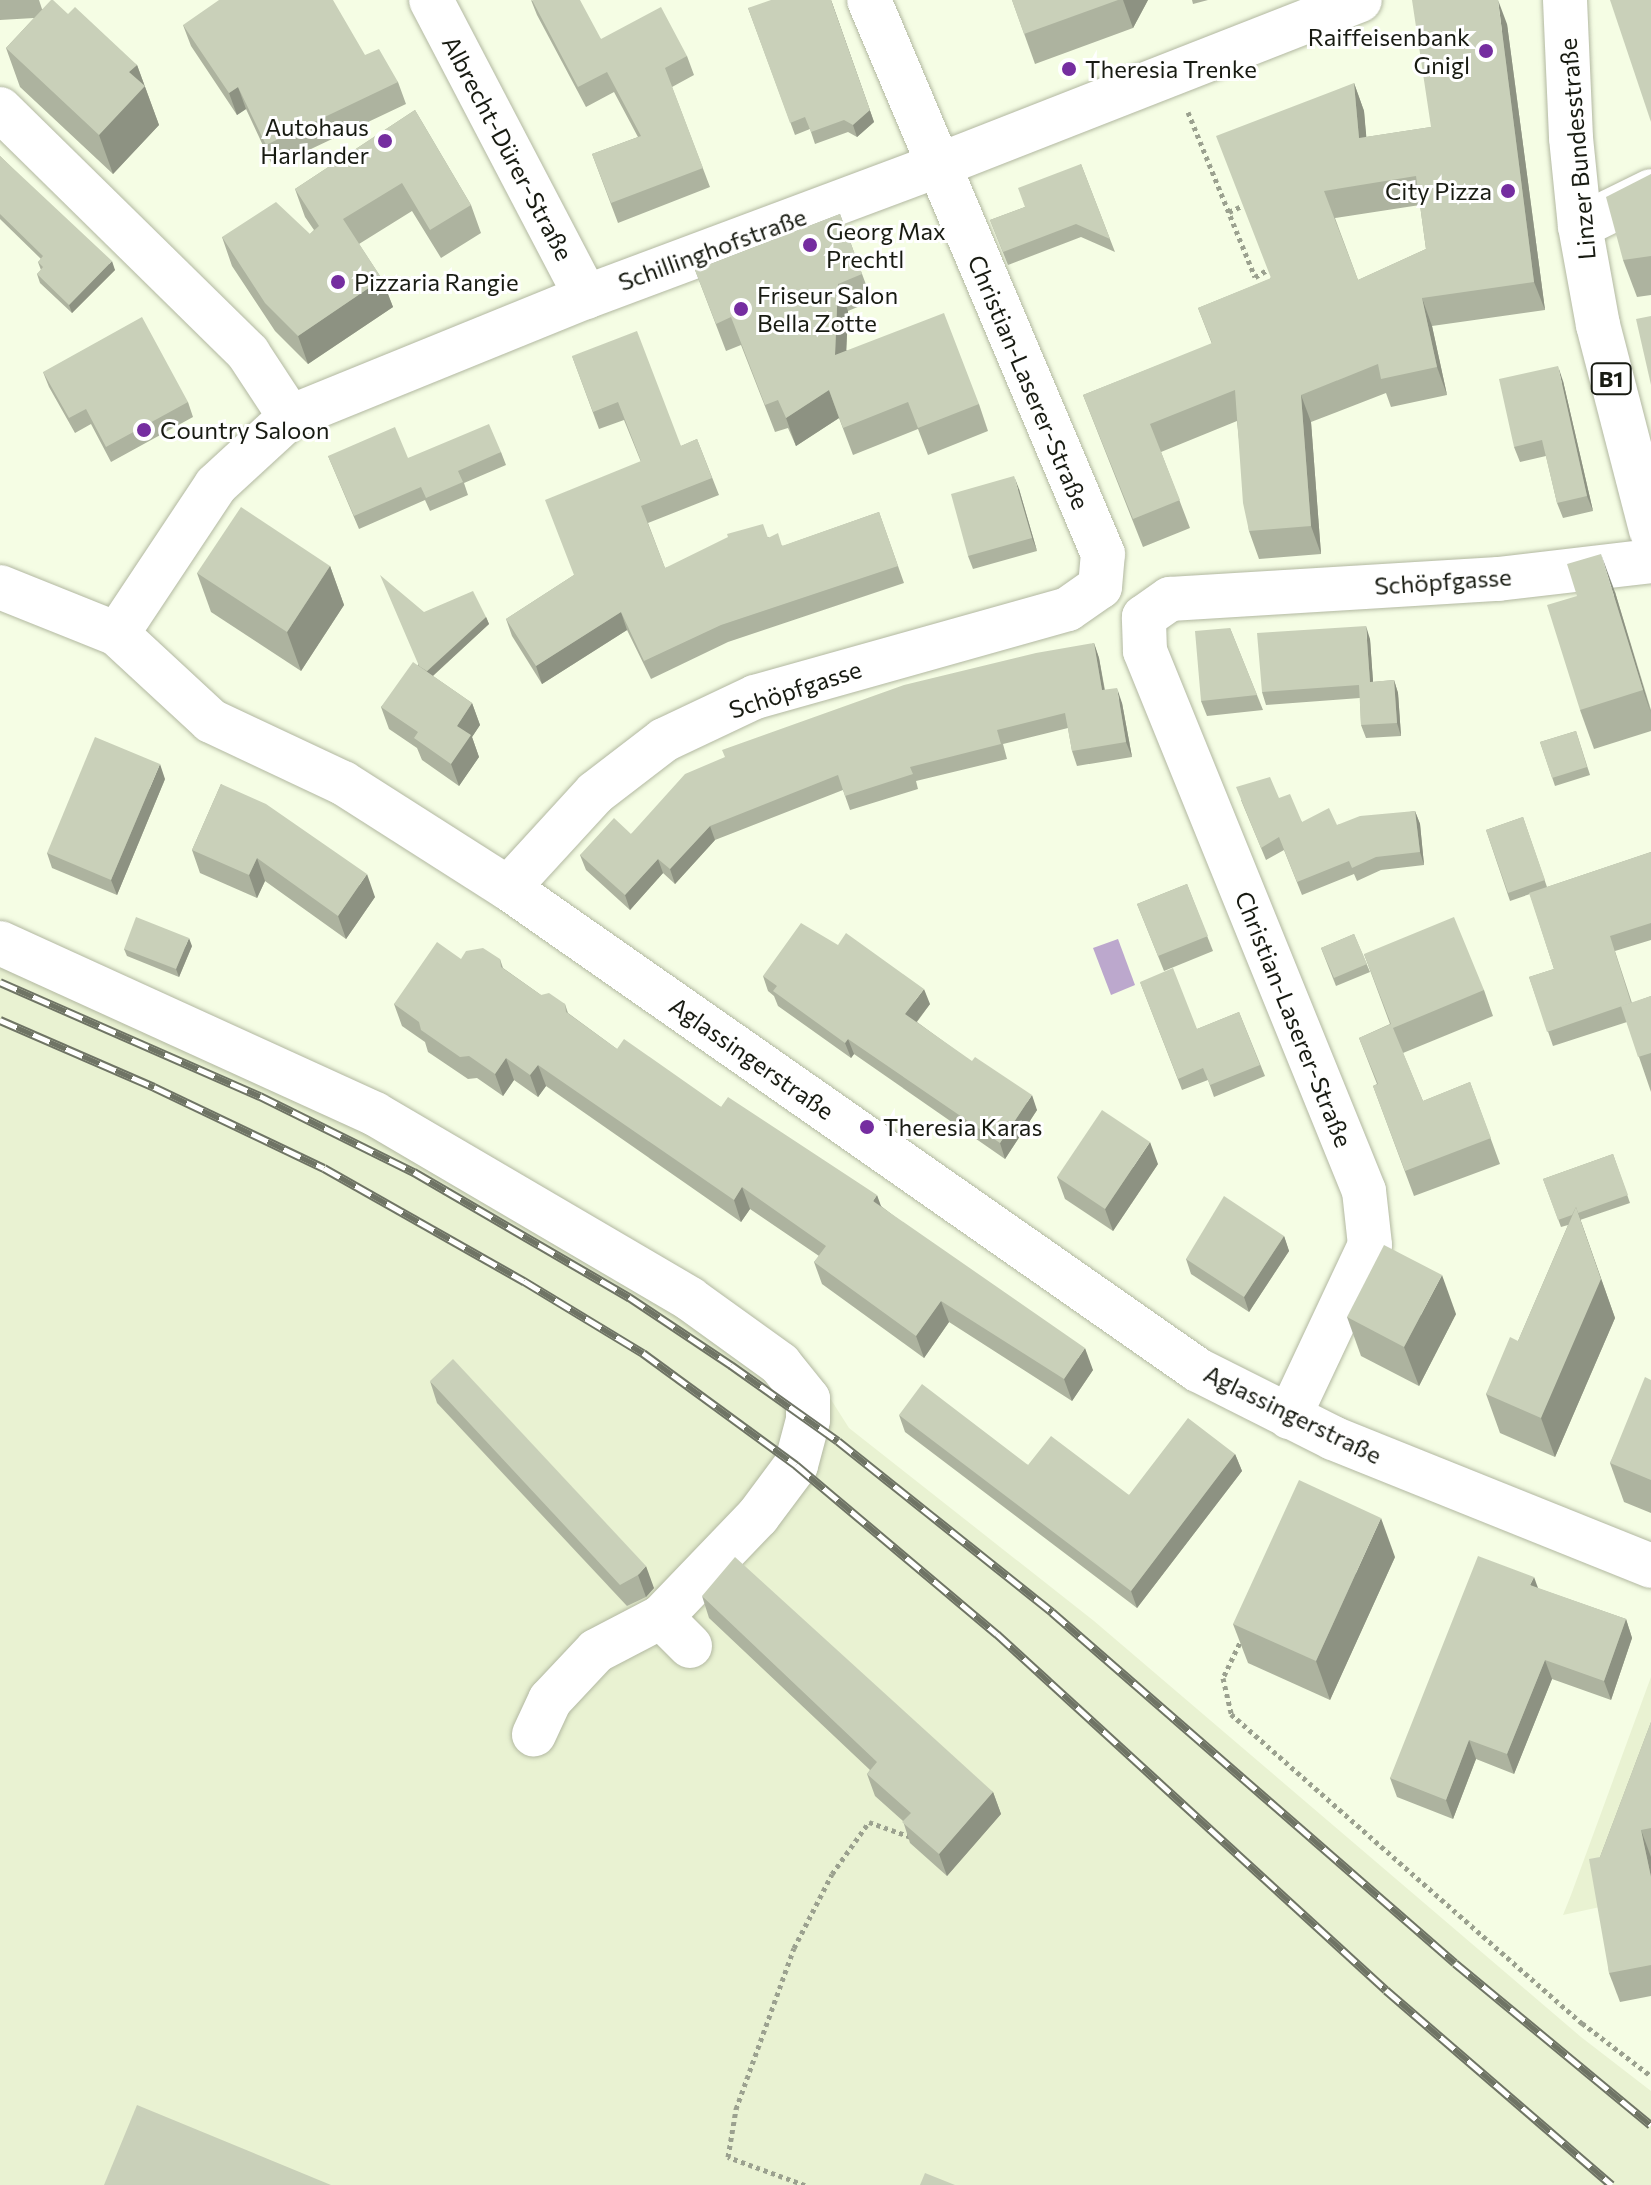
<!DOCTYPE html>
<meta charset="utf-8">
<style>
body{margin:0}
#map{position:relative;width:1651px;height:2185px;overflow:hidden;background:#f5fde4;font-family:Commissioner,sans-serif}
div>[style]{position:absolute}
.built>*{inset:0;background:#e9f2d2}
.water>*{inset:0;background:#bca8cd}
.path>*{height:5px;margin-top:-2.5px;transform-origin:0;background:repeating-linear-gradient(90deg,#9ba18f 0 4px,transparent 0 8px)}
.roads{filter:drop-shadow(0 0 2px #b2b8a1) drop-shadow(0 0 2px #b2b8a1)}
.minor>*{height:44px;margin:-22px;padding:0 22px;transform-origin:22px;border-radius:22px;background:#fff}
.major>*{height:44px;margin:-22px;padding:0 22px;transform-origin:22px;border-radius:22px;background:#fff}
.rail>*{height:9px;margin-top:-4.5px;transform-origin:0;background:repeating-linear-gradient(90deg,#fff 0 18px,#6f7465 0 36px);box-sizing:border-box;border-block:2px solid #6f7465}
.wall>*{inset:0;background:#adb39f}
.shaded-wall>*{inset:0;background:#8d9282}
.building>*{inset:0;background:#c9d0b9}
.dots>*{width:22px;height:22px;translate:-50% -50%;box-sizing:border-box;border:4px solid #fff;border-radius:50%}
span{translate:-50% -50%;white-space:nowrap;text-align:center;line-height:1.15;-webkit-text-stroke:6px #fff;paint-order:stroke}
.shield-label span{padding:2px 6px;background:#fff;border:2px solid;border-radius:6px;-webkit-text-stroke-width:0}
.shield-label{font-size:22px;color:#181b12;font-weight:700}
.poi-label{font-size:24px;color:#181b12}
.right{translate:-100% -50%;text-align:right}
.left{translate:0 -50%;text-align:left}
.street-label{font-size:24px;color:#181b12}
</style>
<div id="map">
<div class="built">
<div style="clip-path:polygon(0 956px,369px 1123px,757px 1366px,802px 1354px,849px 1428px,1094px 1621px,1581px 2037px,1651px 2091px,1651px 2185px,0 2185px)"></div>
<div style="clip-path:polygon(1651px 1677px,1651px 1896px,1563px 1915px,1571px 1895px)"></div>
</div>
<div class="water">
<div style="clip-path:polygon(1118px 939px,1135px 985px,1111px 995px,1093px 948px)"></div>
</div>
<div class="path">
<div style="left:1188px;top:112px;width:178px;rotate:67.9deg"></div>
<div style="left:1255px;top:277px;width:14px;rotate:-30deg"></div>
<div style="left:1229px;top:212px;width:14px;rotate:-25deg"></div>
<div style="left:1243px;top:1636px;width:47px;rotate:115.5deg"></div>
<div style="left:1223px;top:1678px;width:37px;rotate:77deg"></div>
<div style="left:1231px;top:1714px;width:468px;rotate:41.4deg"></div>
<div style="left:1582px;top:2023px;width:87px;rotate:37.5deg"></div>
<div style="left:805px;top:2185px;width:82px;rotate:-160deg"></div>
<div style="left:728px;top:2157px;width:49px;rotate:-80.5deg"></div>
<div style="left:736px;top:2109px;width:171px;rotate:-70.2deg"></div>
<div style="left:794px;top:1948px;width:83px;rotate:-62.8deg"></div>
<div style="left:832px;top:1874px;width:64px;rotate:-54.6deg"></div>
<div style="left:869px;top:1822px;width:48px;rotate:19.6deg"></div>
</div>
<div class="roads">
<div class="minor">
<div style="left:431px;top:0;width:335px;rotate:62.4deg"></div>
<div style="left:0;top:109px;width:348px;rotate:44.5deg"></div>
<div style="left:248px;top:353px;width:77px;rotate:56.7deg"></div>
<div style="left:1580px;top:226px;width:79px;rotate:-26.2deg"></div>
<div style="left:0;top:587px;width:126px;rotate:21.9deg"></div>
<div style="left:117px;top:634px;width:128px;rotate:42.8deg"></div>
<div style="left:211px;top:721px;width:146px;rotate:25.2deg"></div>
<div style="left:343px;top:783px;width:196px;rotate:32.5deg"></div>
<div style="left:508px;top:888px;width:842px;rotate:34.94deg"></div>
<div style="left:1198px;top:1370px;width:151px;rotate:26.7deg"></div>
<div style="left:1333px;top:1438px;width:343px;rotate:21.9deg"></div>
<div style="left:117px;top:634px;width:179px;rotate:-56.4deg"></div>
<div style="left:216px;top:485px;width:100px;rotate:-42.6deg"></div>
<div style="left:290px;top:417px;width:319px;rotate:-22.1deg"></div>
<div style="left:586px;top:297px;width:375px;rotate:-20.5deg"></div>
<div style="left:937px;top:166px;width:454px;rotate:-21.4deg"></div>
<div style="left:508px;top:888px;width:129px;rotate:-47.5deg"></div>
<div style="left:595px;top:793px;width:87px;rotate:-37.5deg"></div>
<div style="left:664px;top:740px;width:101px;rotate:-25.3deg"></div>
<div style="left:755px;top:697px;width:325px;rotate:-15.7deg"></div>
<div style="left:1068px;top:609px;width:39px;rotate:-35deg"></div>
<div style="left:1100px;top:587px;width:33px;rotate:-85deg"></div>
<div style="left:1103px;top:554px;width:601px;rotate:-112.9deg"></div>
<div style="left:0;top:943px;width:412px;rotate:24.5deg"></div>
<div style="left:375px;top:1114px;width:365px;rotate:30.4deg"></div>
<div style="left:690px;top:1299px;width:111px;rotate:35.8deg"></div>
<div style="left:780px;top:1364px;width:45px;rotate:51.3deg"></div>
<div style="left:808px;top:1399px;width:21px;rotate:90deg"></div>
<div style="left:808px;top:1420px;width:47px;rotate:104.9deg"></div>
<div style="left:796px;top:1465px;width:64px;rotate:126.7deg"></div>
<div style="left:758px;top:1516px;width:140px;rotate:133.8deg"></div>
<div style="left:661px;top:1617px;width:73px;rotate:152.4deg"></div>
<div style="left:596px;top:1651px;width:67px;rotate:133.2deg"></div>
<div style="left:550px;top:1700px;width:38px;rotate:115deg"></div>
<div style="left:1289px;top:1417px;width:190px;rotate:-64.8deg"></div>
<div style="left:1370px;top:1245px;width:54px;rotate:-96.3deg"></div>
<div style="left:1364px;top:1191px;width:583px;rotate:-112.08deg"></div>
<div style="left:1145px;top:651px;width:34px;rotate:-92deg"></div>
<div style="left:1144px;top:617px;width:32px;rotate:-35deg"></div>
<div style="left:1170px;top:599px;width:329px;rotate:-3.5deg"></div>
<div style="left:1498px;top:579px;width:154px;rotate:-6.7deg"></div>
<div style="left:661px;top:1617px;width:41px;rotate:45deg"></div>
</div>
<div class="major">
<div style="left:1565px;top:0;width:138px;rotate:87.5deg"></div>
<div style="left:1571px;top:138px;width:88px;rotate:84.2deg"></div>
<div style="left:1580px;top:226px;width:101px;rotate:79.7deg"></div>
<div style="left:1598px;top:325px;width:212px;rotate:75.5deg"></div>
</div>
</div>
<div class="rail">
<div style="left:0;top:982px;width:284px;rotate:23.7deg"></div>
<div style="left:260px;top:1096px;width:172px;rotate:26.3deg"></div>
<div style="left:414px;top:1172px;width:249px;rotate:30.2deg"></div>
<div style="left:629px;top:1297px;width:123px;rotate:33.7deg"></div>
<div style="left:731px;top:1365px;width:131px;rotate:35.4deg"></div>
<div style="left:838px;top:1441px;width:274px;rotate:38.6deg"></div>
<div style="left:1052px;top:1612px;width:534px;rotate:41.05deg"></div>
<div style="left:1455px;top:1963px;width:254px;rotate:39.6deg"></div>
<div style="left:0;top:1020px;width:168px;rotate:23.5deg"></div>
<div style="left:154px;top:1087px;width:188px;rotate:25.5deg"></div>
<div style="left:324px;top:1168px;width:230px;rotate:29.5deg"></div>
<div style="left:524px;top:1281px;width:139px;rotate:31.2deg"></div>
<div style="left:643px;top:1353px;width:190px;rotate:36.2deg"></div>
<div style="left:796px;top:1465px;width:263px;rotate:40.1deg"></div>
<div style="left:997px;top:1634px;width:527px;rotate:42.46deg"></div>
<div style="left:1386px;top:1990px;width:298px;rotate:40.8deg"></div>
</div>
<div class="wall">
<div style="clip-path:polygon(0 0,39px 0,42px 9px,68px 14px,137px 65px,159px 125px,113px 174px,20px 87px,6px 48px,34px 18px,0 20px)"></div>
<div style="clip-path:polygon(531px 0,601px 39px,687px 56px,694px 75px,672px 87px,710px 187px,618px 223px,592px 154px,638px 137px,614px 92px,586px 107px,537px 15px)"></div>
<div style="clip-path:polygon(831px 0,874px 122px,857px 137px,848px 132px,815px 144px,810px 129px,795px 135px,748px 8px)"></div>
<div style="clip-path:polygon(1012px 0,1148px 0,1133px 28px,1035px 64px)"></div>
<div style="clip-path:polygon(1192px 0,1208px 0,1193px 4px)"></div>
<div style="clip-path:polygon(evenodd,1507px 24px,1545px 310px,1432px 326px,1447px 395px,1391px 407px,1386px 393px,1311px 422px,1321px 554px,1259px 559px,1249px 531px,1237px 421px,1161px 452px,1190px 528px,1143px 547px,1083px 395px,1212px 344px,1198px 308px,1270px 279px,1354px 83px,1364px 111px,1366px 137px,1431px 127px,1507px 24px,1420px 205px,1426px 249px,1358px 280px,1335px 218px,1420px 205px)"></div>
<div style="clip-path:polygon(183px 25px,365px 55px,398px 82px,406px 104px,273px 167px,246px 109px,237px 115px,191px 46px)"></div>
<div style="clip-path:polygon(415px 110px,471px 205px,481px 233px,441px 258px,412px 211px,359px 244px,382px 279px,393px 307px,308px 364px,275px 331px,232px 266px,222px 237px,310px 234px,314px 230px,305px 217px,295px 189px)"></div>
<div style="clip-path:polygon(0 156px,115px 270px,72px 313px,40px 283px,37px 274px,41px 270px,38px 262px,41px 259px,0 219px)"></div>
<div style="clip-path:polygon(1081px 164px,1115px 252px,1081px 237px,1008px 265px,990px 220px,1025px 207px)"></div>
<div style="clip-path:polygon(1651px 174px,1651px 295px,1637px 297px,1623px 260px)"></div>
<div style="clip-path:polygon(840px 214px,872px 301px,848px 311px,846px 350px,979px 404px,988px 431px,928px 455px,918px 429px,853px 455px,839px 418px,796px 446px,788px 428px,775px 432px,741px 345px,726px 351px,695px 270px)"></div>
<div style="clip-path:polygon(572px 356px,681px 446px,697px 439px,719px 495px,648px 523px,665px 568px,768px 537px,783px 546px,879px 512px,904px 583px,728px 642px,651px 679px,627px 630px,542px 684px,512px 636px,506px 619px,574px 575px,641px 462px,624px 420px,599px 429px)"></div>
<div style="clip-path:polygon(43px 372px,188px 402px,193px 417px,111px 462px,91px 424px,75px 433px,49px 387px)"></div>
<div style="clip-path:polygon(1563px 381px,1593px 511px,1563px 518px,1557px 503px,1546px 456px,1520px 462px,1514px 447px)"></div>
<div style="clip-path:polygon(501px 452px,506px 465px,464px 483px,468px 495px,430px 511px,425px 500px,359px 529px,328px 456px,408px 458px)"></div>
<div style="clip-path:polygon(1019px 489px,1037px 551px,973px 569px,968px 556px)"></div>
<div style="clip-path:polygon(330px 566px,344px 605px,301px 671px,211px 612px,197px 573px)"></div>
<div style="clip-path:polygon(1615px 592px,1651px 710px,1651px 731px,1594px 749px,1580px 710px)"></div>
<div style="clip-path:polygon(424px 612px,486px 617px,489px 624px,433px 676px,472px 703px,480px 725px,472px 737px,479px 757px,459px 786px,422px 760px,417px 748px,389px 729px,381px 707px,418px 665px)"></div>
<div style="clip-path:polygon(1230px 628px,1263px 710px,1207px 716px,1201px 701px)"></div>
<div style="clip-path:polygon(1370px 639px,1373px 682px,1394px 680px,1398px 693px,1401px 736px,1366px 738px,1361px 725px,1360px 698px,1266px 705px,1262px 692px)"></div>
<div style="clip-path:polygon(1094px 643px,1099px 658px,1105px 690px,1122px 703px,1132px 757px,1077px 766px,1072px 751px,1068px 728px,1003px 744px,1007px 759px,916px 781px,918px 789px,850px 810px,843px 790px,715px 840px,675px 884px,663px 873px,630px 910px,586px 870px,580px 855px)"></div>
<div style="clip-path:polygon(1576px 731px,1590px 775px,1555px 786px,1540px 742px)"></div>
<div style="clip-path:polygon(165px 779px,117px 895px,52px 868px,47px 853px)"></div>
<div style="clip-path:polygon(221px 784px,375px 897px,346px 939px,265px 881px,257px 898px,200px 873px,192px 850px)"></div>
<div style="clip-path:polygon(1279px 798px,1302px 822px,1337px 825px,1415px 811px,1420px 824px,1424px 865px,1381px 870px,1357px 881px,1354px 874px,1302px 895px,1284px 850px,1266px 860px,1241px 800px)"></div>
<div style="clip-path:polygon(1523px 817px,1547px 887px,1651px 852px,1651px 940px,1615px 951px,1632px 1003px,1651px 996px,1651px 1092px,1627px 1022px,1553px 1046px,1529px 977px,1554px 969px,1530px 894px,1510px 901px,1486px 830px)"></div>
<div style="clip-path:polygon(1187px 884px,1213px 951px,1164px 971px,1137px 904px)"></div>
<div style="clip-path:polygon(1354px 934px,1370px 972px,1336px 986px,1321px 948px)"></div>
<div style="clip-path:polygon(192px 946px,179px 977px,127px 956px,124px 949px)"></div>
<div style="clip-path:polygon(1364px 954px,1484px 990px,1493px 1016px,1403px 1053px,1423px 1101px,1470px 1082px,1500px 1164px,1414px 1196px,1373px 1086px,1377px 1084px,1359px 1038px,1390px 1024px)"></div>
<div style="clip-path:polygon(461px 959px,500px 959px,503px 968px,541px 995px,565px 1004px,568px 1013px,617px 1049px,721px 1107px,881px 1206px,1093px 1370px,1072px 1401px,949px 1322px,924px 1358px,822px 1284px,814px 1262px,819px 1256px,750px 1209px,741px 1222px,546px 1086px,538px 1097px,514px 1080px,503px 1096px,477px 1078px,468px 1079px,428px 1052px,425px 1042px,402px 1026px,394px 1004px)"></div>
<div style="clip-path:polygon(763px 976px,930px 1004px,917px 1022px,1037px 1110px,1005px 1159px,854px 1054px,851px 1058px,778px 1006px,774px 996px,768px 991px)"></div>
<div style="clip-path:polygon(1140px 982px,1197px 1029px,1239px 1012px,1265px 1076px,1214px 1097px,1208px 1080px,1182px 1090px)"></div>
<div style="clip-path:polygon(1613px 1154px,1630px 1203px,1580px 1220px,1615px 1318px,1555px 1457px,1500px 1433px,1486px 1394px,1518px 1341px,1568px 1225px,1561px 1227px,1543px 1179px)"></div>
<div style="clip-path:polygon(1158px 1164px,1113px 1231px,1065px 1199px,1057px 1177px)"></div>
<div style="clip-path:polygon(1284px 1236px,1289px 1251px,1249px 1312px,1191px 1274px,1186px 1259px)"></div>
<div style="clip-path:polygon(1456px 1314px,1419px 1386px,1361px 1356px,1347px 1317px)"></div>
<div style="clip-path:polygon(1651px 1380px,1651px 1513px,1624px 1502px,1610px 1463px)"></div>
<div style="clip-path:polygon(430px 1381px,654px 1588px,646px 1597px,627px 1606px,437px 1403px)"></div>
<div style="clip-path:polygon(899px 1415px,1028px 1465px,1129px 1495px,1235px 1454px,1242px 1471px,1137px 1608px,905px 1432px)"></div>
<div style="clip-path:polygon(1395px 1557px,1330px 1700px,1248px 1663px,1233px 1624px)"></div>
<div style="clip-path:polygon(1537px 1588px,1626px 1619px,1632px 1638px,1611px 1700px,1552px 1679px,1514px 1774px,1476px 1759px,1453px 1819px,1397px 1797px,1390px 1778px)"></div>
<div style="clip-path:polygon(702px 1596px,993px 1792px,1001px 1814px,947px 1876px,910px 1843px,903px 1821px,875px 1796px,867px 1774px,870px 1770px,709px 1618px)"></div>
<div style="clip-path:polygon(1651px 1722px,1651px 1996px,1620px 2002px,1609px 1973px,1600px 1857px)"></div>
</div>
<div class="shaded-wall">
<div style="clip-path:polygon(831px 0,874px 122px,857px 137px,853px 125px)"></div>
<div style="clip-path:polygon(1123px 0,1148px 0,1133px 28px)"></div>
<div style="clip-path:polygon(1498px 0,1507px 24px,1545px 310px,1534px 282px)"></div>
<div style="clip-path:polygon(137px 65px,159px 125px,113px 174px,99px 135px,129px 72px)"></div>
<div style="clip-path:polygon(1354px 83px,1364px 111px,1369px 166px,1359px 138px)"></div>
<div style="clip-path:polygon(238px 87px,246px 109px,237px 115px,229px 93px)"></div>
<div style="clip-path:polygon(112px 261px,115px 270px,72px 313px,69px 305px)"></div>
<div style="clip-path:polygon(382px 279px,393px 307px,308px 364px,298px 336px)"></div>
<div style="clip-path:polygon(838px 284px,848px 311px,845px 382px,835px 355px)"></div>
<div style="clip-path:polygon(1422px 298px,1432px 326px,1447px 395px,1437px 367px)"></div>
<div style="clip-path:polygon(1558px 366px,1563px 381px,1593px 511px,1587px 496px)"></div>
<div style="clip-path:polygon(829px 390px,839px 418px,796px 446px,786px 418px)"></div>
<div style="clip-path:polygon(1301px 395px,1311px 422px,1321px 554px,1311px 526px)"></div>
<div style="clip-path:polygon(1014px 476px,1019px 489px,1037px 551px,1032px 538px)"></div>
<div style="clip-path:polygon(1601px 554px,1615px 592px,1651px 713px,1643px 690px)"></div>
<div style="clip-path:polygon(330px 566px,344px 605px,301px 671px,287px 632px)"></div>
<div style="clip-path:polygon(621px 612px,627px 630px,542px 684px,536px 666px)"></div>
<div style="clip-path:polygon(486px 617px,489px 624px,426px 682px,423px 675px)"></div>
<div style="clip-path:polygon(1366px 626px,1370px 639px,1374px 695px,1370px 682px)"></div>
<div style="clip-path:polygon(1094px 643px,1099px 658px,1107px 705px,1102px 690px)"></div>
<div style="clip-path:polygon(1394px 680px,1398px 693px,1401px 736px,1397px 723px)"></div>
<div style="clip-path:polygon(1117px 688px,1122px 703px,1132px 757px,1126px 742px)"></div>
<div style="clip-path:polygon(472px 703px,480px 725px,472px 737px,479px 757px,459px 786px,451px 764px,457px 726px)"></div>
<div style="clip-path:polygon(160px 764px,165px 779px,117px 895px,111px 880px)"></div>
<div style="clip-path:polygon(1415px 811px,1420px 824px,1424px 865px,1420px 852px)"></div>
<div style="clip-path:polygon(710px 826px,715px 840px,675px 884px,670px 869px)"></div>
<div style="clip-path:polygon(257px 858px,265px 881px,257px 898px,249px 875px)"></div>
<div style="clip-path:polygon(658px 859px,663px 873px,630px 910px,625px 895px)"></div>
<div style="clip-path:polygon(367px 874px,375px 897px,346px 939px,338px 916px)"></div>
<div style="clip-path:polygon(189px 938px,192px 946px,179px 977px,176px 969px)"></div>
<div style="clip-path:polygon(924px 989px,930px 1004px,911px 1029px,905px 1014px)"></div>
<div style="clip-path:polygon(848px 1039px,854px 1054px,851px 1058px,845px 1043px)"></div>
<div style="clip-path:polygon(506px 1058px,514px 1080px,503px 1096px,495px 1074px)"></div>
<div style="clip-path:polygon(538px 1065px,546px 1086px,538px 1097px,530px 1075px)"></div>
<div style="clip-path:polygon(1032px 1095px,1037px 1110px,1005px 1159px,1000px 1143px)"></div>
<div style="clip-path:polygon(1150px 1142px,1158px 1164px,1113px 1231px,1105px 1209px)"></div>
<div style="clip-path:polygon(742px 1187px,750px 1209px,741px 1222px,734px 1200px)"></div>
<div style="clip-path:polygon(877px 1195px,885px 1217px,873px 1201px)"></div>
<div style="clip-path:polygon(1576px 1207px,1615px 1318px,1555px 1457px,1541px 1418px)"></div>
<div style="clip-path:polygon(1284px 1236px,1289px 1251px,1249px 1312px,1244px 1297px)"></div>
<div style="clip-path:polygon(1442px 1275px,1456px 1314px,1419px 1386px,1404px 1347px)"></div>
<div style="clip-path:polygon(941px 1301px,949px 1322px,924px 1358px,916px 1336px)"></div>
<div style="clip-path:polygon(1085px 1348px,1093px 1370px,1072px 1401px,1064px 1379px)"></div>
<div style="clip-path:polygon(1235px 1454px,1242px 1471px,1137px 1608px,1131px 1591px)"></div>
<div style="clip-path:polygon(1381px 1518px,1395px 1557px,1330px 1700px,1316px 1661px)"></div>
<div style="clip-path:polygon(646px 1566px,654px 1588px,646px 1597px,638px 1575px)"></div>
<div style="clip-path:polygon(1534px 1577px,1541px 1596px,1530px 1585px)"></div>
<div style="clip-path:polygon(1626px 1619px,1632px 1638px,1611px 1700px,1604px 1681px)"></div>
<div style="clip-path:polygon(1545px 1660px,1552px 1679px,1514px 1774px,1507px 1754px)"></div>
<div style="clip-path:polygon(1469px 1740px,1476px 1759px,1453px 1819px,1446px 1800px)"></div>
<div style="clip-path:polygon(993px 1792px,1001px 1814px,947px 1876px,939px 1854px)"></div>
<div style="clip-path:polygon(1641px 1830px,1651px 1857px,1651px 1877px)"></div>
</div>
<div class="building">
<div style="clip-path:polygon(51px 0,53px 0,68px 14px,75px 7px,137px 65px,129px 72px,145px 86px,99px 135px,6px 48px)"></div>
<div style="clip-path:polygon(219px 0,333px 0,365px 55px,379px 49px,398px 82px,266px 145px,238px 87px,229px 93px,183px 25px)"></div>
<div style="clip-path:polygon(532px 0,580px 0,601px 39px,661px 7px,687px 56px,665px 68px,703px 168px,611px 203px,592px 154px,641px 136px,607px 72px,578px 87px)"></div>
<div style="clip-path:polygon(771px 0,831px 0,870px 110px,853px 125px,844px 120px,811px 132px,805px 117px,790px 123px,748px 8px)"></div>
<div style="clip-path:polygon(1012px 0,1118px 0,1024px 34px)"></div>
<div style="clip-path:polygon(evenodd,1412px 0,1498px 0,1534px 282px,1422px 298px,1437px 367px,1381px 379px,1378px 364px,1301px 395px,1311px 526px,1249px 531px,1243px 503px,1235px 390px,1150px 424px,1180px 500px,1133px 519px,1083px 395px,1212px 343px,1198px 308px,1271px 278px,1216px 136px,1354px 83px,1359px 138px,1431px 127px,1412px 0,1416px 176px,1426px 249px,1358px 280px,1324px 191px,1416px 176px)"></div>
<div style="clip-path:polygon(1610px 0,1651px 0,1651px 122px)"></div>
<div style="clip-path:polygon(415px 110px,471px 205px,430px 230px,402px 183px,343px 219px,382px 279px,298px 336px,265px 303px,222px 237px,276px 202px,310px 234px,319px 226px,295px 189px)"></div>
<div style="clip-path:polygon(0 156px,112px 261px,69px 305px,37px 274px,43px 267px,38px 262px,43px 256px,0 214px)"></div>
<div style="clip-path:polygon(1081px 164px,1110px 239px,1076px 224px,1003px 252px,990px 220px,1025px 207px,1018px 188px)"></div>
<div style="clip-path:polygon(1651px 174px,1651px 256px,1623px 260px,1606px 197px)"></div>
<div style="clip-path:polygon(840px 214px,862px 274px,838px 284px,835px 355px,944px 313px,979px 404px,918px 428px,908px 402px,843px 428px,829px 390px,786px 418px,778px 400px,765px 405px,731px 317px,716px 324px,695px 270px)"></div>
<div style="clip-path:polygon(1651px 316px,1651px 385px,1636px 319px)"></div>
<div style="clip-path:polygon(142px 317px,188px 402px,106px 447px,86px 409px,69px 418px,43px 372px)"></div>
<div style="clip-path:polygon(637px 331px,681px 446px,697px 439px,712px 478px,641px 506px,665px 568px,728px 537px,727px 534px,763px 524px,768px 538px,778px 533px,782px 546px,879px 512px,898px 566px,721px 625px,644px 661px,621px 612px,536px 666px,506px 619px,574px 575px,545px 500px,641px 461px,618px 402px,593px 412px,572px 356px)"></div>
<div style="clip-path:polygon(1558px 366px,1587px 496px,1557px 503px,1542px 440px,1514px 447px,1499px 379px)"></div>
<div style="clip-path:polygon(489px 424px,501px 452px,458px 471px,463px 482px,426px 498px,421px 487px,354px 516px,328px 456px,395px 427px,408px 458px)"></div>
<div style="clip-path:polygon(1014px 476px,1032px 538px,968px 556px,951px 494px)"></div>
<div style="clip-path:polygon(241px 507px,330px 566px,287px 632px,197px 573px)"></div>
<div style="clip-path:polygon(1601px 554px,1643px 690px,1580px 710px,1547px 605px,1577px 596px,1567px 564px)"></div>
<div style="clip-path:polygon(380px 575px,424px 612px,473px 591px,486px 617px,427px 671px,419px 666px)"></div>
<div style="clip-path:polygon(1366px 626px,1370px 682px,1394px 680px,1397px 723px,1361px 725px,1359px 685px,1262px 692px,1257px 633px)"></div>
<div style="clip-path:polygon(1230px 628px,1257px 695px,1201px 701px,1195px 631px)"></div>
<div style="clip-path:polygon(1094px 643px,1102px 690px,1117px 688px,1126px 742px,1072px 751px,1065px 713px,997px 730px,1001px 744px,910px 767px,913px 774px,845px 796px,838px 775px,710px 826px,670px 869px,658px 859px,625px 895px,580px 855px,614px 818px,631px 834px,685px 774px,725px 757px,722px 750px,904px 685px,1036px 653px)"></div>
<div style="clip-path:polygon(413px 662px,472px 703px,457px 726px,471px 735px,451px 764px,414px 738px,418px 732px,381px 707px)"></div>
<div style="clip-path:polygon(1576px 731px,1587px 767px,1552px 778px,1540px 742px)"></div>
<div style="clip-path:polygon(95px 737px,160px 764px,111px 880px,47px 853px)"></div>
<div style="clip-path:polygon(1270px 777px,1279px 798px,1290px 794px,1302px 822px,1329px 808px,1337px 825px,1360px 816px,1415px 811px,1420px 852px,1376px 857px,1352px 868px,1349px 861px,1297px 882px,1279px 837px,1261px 848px,1236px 787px)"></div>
<div style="clip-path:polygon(221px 784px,266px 804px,367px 874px,338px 916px,257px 858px,249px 875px,192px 850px)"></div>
<div style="clip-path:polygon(1523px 817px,1545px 880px,1508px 893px,1486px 830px)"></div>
<div style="clip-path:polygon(1651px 852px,1651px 923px,1610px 936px,1631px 1003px,1547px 1032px,1529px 977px,1554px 969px,1529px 893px)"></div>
<div style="clip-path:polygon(1187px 884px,1208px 936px,1158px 956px,1137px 904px)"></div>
<div style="clip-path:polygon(136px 917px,189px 938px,176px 969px,124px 949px)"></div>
<div style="clip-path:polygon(1454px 917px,1484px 990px,1393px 1028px,1423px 1101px,1470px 1082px,1491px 1138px,1405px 1171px,1373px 1086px,1378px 1084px,1359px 1038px,1391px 1024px,1364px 954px)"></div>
<div style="clip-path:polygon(801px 923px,838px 945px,846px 933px,924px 989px,905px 1014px,972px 1061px,975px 1057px,1032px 1095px,1000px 1143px,848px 1039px,845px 1043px,773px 991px,777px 986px,763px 976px)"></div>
<div style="clip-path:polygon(1354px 934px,1367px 964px,1334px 978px,1321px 948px)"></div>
<div style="clip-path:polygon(437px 942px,461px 959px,466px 951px,483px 948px,500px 959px,501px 967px,541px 995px,549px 993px,565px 1004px,566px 1012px,617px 1049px,624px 1039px,721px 1107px,728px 1097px,877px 1195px,873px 1201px,1085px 1348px,1064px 1379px,941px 1301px,916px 1336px,814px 1262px,826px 1246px,742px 1187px,734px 1200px,538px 1065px,530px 1075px,506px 1058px,495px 1074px,469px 1056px,460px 1057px,421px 1030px,419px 1022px,394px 1004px)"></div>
<div style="clip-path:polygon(1173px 968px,1197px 1029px,1239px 1012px,1260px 1065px,1210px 1085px,1203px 1068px,1178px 1079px,1140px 982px)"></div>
<div style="clip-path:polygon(1651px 996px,1651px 1053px,1638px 1057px,1621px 1006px)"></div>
<div style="clip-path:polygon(1102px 1110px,1150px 1142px,1105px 1209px,1057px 1177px)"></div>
<div style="clip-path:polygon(1613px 1154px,1628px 1195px,1578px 1213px,1576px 1207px,1572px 1215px,1558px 1220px,1543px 1179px)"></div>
<div style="clip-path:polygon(1224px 1196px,1284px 1236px,1244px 1297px,1186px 1259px)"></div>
<div style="clip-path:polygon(1576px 1207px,1601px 1279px,1541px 1418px,1486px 1394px,1510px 1337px,1518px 1341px)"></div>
<div style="clip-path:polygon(1384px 1245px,1442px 1275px,1404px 1347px,1347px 1317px)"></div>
<div style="clip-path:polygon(453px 1359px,646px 1566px,638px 1575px,620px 1585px,430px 1381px)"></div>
<div style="clip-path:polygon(1645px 1377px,1651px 1380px,1651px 1480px,1610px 1463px)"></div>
<div style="clip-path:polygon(922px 1384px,1028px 1465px,1051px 1436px,1129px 1495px,1188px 1418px,1235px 1454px,1131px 1591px,899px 1415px)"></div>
<div style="clip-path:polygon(1299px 1480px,1381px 1518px,1316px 1661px,1233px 1624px)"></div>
<div style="clip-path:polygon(1478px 1556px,1534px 1577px,1530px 1585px,1626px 1619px,1604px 1681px,1545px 1660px,1507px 1754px,1469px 1740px,1446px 1800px,1390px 1778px)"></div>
<div style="clip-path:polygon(735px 1557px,993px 1792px,939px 1854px,902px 1822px,911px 1813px,867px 1774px,877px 1762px,702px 1596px)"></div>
<div style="clip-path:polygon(1651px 1722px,1651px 1828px,1641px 1830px,1651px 1877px,1651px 1965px,1609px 1973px,1589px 1859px,1600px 1857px)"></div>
<div style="clip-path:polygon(137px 2105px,331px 2185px,104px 2185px)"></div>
<div style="clip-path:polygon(925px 2173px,955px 2185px,920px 2185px)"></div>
</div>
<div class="dots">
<div style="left:1486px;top:51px;background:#752da0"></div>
<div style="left:1069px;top:69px;background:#752da0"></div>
<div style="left:385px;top:141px;background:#752da0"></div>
<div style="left:1508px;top:191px;background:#752da0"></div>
<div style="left:810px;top:245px;background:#752da0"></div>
<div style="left:338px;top:282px;background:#752da0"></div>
<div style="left:741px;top:309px;background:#752da0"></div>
<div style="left:144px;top:430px;background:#752da0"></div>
<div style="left:867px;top:1127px;background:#752da0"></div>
</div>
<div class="shield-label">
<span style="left:1611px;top:379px">B1</span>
</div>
<div class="poi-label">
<span class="right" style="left:1470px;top:51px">Raiffeisenbank<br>Gnigl</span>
<span class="left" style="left:1085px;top:69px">Theresia Trenke</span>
<span class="right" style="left:369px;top:141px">Autohaus<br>Harlander</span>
<span class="right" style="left:1492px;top:191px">City Pizza</span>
<span class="left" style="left:826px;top:245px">Georg Max<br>Prechtl</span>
<span class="left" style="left:354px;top:282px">Pizzaria Rangie</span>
<span class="left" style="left:757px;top:309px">Friseur Salon<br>Bella Zotte</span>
<span class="left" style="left:160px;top:430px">Country Saloon</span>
<span class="left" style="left:883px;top:1127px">Theresia Karas</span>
</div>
<div class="street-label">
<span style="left:508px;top:148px;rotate:62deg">Albrecht-Dürer-Straße</span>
<span style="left:1577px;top:149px;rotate:-95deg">Linzer Bundesstraße</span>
<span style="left:712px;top:249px;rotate:-20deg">Schillinghofstraße</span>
<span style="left:1029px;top:382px;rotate:67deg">Christian-Laserer-Straße</span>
<span style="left:1443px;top:581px;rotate:-4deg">Schöpfgasse</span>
<span style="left:795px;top:689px;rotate:-18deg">Schöpfgasse</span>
<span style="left:1294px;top:1019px;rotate:68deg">Christian-Laserer-Straße</span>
<span style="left:752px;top:1058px;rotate:35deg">Aglassingerstraße</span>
<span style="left:1293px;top:1414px;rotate:26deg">Aglassingerstraße</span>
</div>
</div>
